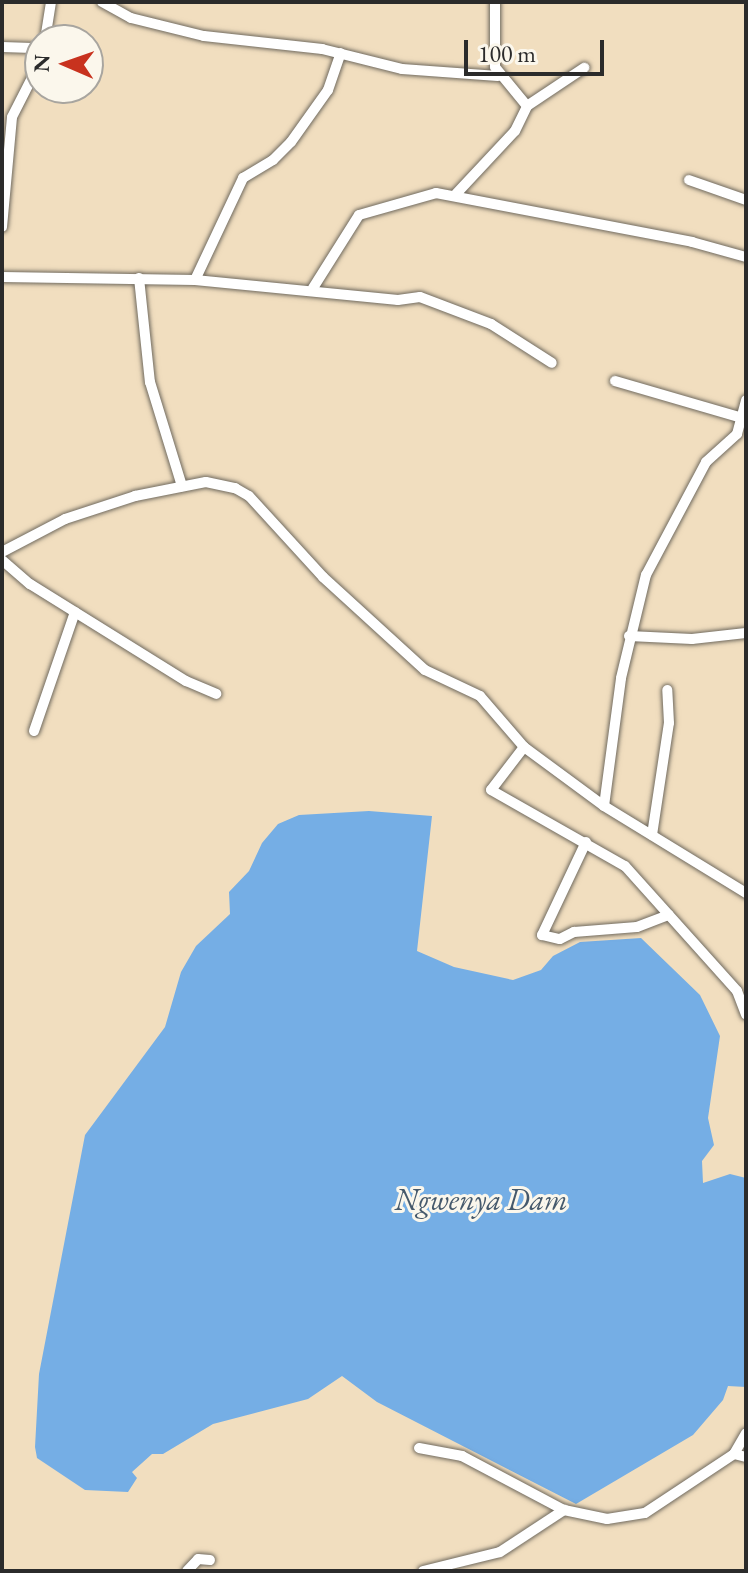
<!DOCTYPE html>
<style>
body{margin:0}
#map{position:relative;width:748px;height:1573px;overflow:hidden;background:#f1debf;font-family:"EB Garamond",serif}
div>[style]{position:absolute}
.water>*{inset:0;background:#75aee5}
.roads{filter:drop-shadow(0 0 2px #706a5f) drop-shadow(0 0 2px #706a5f)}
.minor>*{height:10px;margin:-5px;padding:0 5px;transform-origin:5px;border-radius:5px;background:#fff}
span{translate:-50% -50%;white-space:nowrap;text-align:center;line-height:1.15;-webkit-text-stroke:6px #fbf7ec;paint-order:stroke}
.water-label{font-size:30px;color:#45596c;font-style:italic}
.frame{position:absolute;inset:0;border:4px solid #2b2b2b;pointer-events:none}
.north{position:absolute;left:24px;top:24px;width:80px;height:80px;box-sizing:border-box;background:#fbf7ec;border:2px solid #a8a59f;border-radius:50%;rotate:272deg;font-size:22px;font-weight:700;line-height:32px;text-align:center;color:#2b2b2b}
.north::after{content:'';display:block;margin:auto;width:28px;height:36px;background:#c8321e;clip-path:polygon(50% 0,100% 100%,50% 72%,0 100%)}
.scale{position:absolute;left:464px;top:40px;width:140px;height:36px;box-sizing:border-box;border:4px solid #2b2b2b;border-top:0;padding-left:10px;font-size:24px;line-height:28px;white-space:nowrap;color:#2b2b2b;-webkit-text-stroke:6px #fbf7ec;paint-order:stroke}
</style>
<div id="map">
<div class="water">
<div style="clip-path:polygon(369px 811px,432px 816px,417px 951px,454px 967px,513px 980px,541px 970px,553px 956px,580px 942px,641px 938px,700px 995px,720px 1036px,708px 1118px,714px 1145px,702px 1161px,703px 1183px,730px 1174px,746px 1178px,746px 1387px,728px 1386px,723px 1400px,693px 1435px,576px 1504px,377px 1402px,342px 1376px,308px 1399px,213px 1424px,163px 1454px,152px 1454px,132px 1472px,137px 1478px,128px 1492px,85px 1490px,37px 1458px,35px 1447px,39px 1374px,85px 1135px,165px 1027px,181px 972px,196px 946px,230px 914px,229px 892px,249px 871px,262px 843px,278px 824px,299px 815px)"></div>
</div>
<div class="roads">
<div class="minor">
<div style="left:102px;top:2px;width:33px;rotate:29deg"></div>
<div style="left:131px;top:18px;width:75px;rotate:13.9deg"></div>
<div style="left:204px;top:36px;width:119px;rotate:6.3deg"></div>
<div style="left:322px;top:49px;width:82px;rotate:14deg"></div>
<div style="left:402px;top:69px;width:96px;rotate:4.2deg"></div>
<div style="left:45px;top:40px;width:38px;rotate:-81deg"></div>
<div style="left:2px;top:47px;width:38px;rotate:2deg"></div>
<div style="left:527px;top:106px;width:69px;rotate:-33.7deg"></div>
<div style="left:689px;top:180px;width:60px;rotate:19.3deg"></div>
<div style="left:456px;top:194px;width:86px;rotate:-46.9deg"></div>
<div style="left:515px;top:131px;width:28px;rotate:-64deg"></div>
<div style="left:527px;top:106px;width:50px;rotate:-129.4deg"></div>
<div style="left:495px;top:67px;width:65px;rotate:-90deg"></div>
<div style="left:2px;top:227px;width:110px;rotate:-84.8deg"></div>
<div style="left:12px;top:117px;width:62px;rotate:-63deg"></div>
<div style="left:2px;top:277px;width:193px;rotate:0.9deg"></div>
<div style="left:195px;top:280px;width:204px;rotate:5.6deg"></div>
<div style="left:398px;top:300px;width:22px;rotate:-8deg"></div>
<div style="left:420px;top:297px;width:76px;rotate:20.8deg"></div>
<div style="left:491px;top:324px;width:72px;rotate:32.6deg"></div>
<div style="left:139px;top:278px;width:105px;rotate:84deg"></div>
<div style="left:150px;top:382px;width:109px;rotate:72.9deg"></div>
<div style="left:195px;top:280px;width:113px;rotate:-64.8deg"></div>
<div style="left:243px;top:178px;width:35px;rotate:-31deg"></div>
<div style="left:273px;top:160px;width:25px;rotate:-45deg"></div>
<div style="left:291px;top:142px;width:64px;rotate:-54.6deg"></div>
<div style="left:328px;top:90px;width:39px;rotate:-71deg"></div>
<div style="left:313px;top:288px;width:86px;rotate:-57.8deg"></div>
<div style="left:359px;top:215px;width:80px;rotate:-15.9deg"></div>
<div style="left:436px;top:193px;width:261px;rotate:10.8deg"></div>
<div style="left:692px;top:242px;width:56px;rotate:15.5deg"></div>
<div style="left:615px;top:381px;width:136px;rotate:16.2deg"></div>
<div style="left:2px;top:552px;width:71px;rotate:-27.6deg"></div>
<div style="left:65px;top:519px;width:74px;rotate:-18.2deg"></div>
<div style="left:135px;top:496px;width:72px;rotate:-11.2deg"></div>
<div style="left:206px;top:482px;width:30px;rotate:12deg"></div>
<div style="left:235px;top:488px;width:16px;rotate:30deg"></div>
<div style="left:249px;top:496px;width:110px;rotate:47.6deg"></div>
<div style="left:323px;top:577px;width:138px;rotate:42.4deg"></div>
<div style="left:425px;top:670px;width:61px;rotate:25.3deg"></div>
<div style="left:480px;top:696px;width:67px;rotate:49.2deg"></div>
<div style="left:524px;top:747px;width:99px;rotate:36.4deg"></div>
<div style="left:604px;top:806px;width:167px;rotate:31.5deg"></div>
<div style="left:2px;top:560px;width:37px;rotate:41deg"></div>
<div style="left:30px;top:584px;width:184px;rotate:31.9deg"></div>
<div style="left:186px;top:681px;width:33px;rotate:23deg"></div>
<div style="left:629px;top:636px;width:63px;rotate:2.7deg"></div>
<div style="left:692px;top:639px;width:54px;rotate:-6.3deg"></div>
<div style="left:34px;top:731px;width:126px;rotate:-71deg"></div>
<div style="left:524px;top:747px;width:54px;rotate:127.5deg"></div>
<div style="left:491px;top:790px;width:154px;rotate:29.6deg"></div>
<div style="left:625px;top:866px;width:168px;rotate:48.1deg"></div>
<div style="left:737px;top:991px;width:25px;rotate:69deg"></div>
<div style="left:604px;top:806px;width:129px;rotate:-82.4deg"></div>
<div style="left:621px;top:678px;width:106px;rotate:-76.4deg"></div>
<div style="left:646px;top:575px;width:128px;rotate:-62deg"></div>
<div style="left:706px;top:462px;width:42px;rotate:-42.1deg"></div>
<div style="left:737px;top:434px;width:35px;rotate:-75deg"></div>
<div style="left:652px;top:835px;width:113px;rotate:-81.4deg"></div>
<div style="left:669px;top:723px;width:33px;rotate:-93deg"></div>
<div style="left:586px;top:842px;width:103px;rotate:115.3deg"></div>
<div style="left:542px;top:935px;width:18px;rotate:13deg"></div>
<div style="left:560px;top:939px;width:16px;rotate:-27deg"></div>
<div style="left:574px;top:932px;width:63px;rotate:-4.5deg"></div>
<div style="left:637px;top:927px;width:34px;rotate:-21deg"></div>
<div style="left:419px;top:1448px;width:44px;rotate:10.5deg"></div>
<div style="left:462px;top:1456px;width:115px;rotate:27.9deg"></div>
<div style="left:564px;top:1510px;width:44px;rotate:11.8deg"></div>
<div style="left:607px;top:1519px;width:38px;rotate:-9deg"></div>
<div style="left:645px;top:1513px;width:107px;rotate:-33.5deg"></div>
<div style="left:734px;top:1454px;width:24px;rotate:-60deg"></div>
<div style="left:734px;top:1454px;width:12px;rotate:14deg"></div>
<div style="left:187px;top:1571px;width:16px;rotate:-47deg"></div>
<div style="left:198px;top:1559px;width:12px;rotate:5deg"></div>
<div style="left:423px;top:1571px;width:79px;rotate:-13.9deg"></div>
<div style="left:500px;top:1552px;width:77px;rotate:-33.3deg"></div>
</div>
</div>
<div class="water-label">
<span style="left:481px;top:1200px">Ngwenya Dam</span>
</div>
<div class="frame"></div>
<div class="north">N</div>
<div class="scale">100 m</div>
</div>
